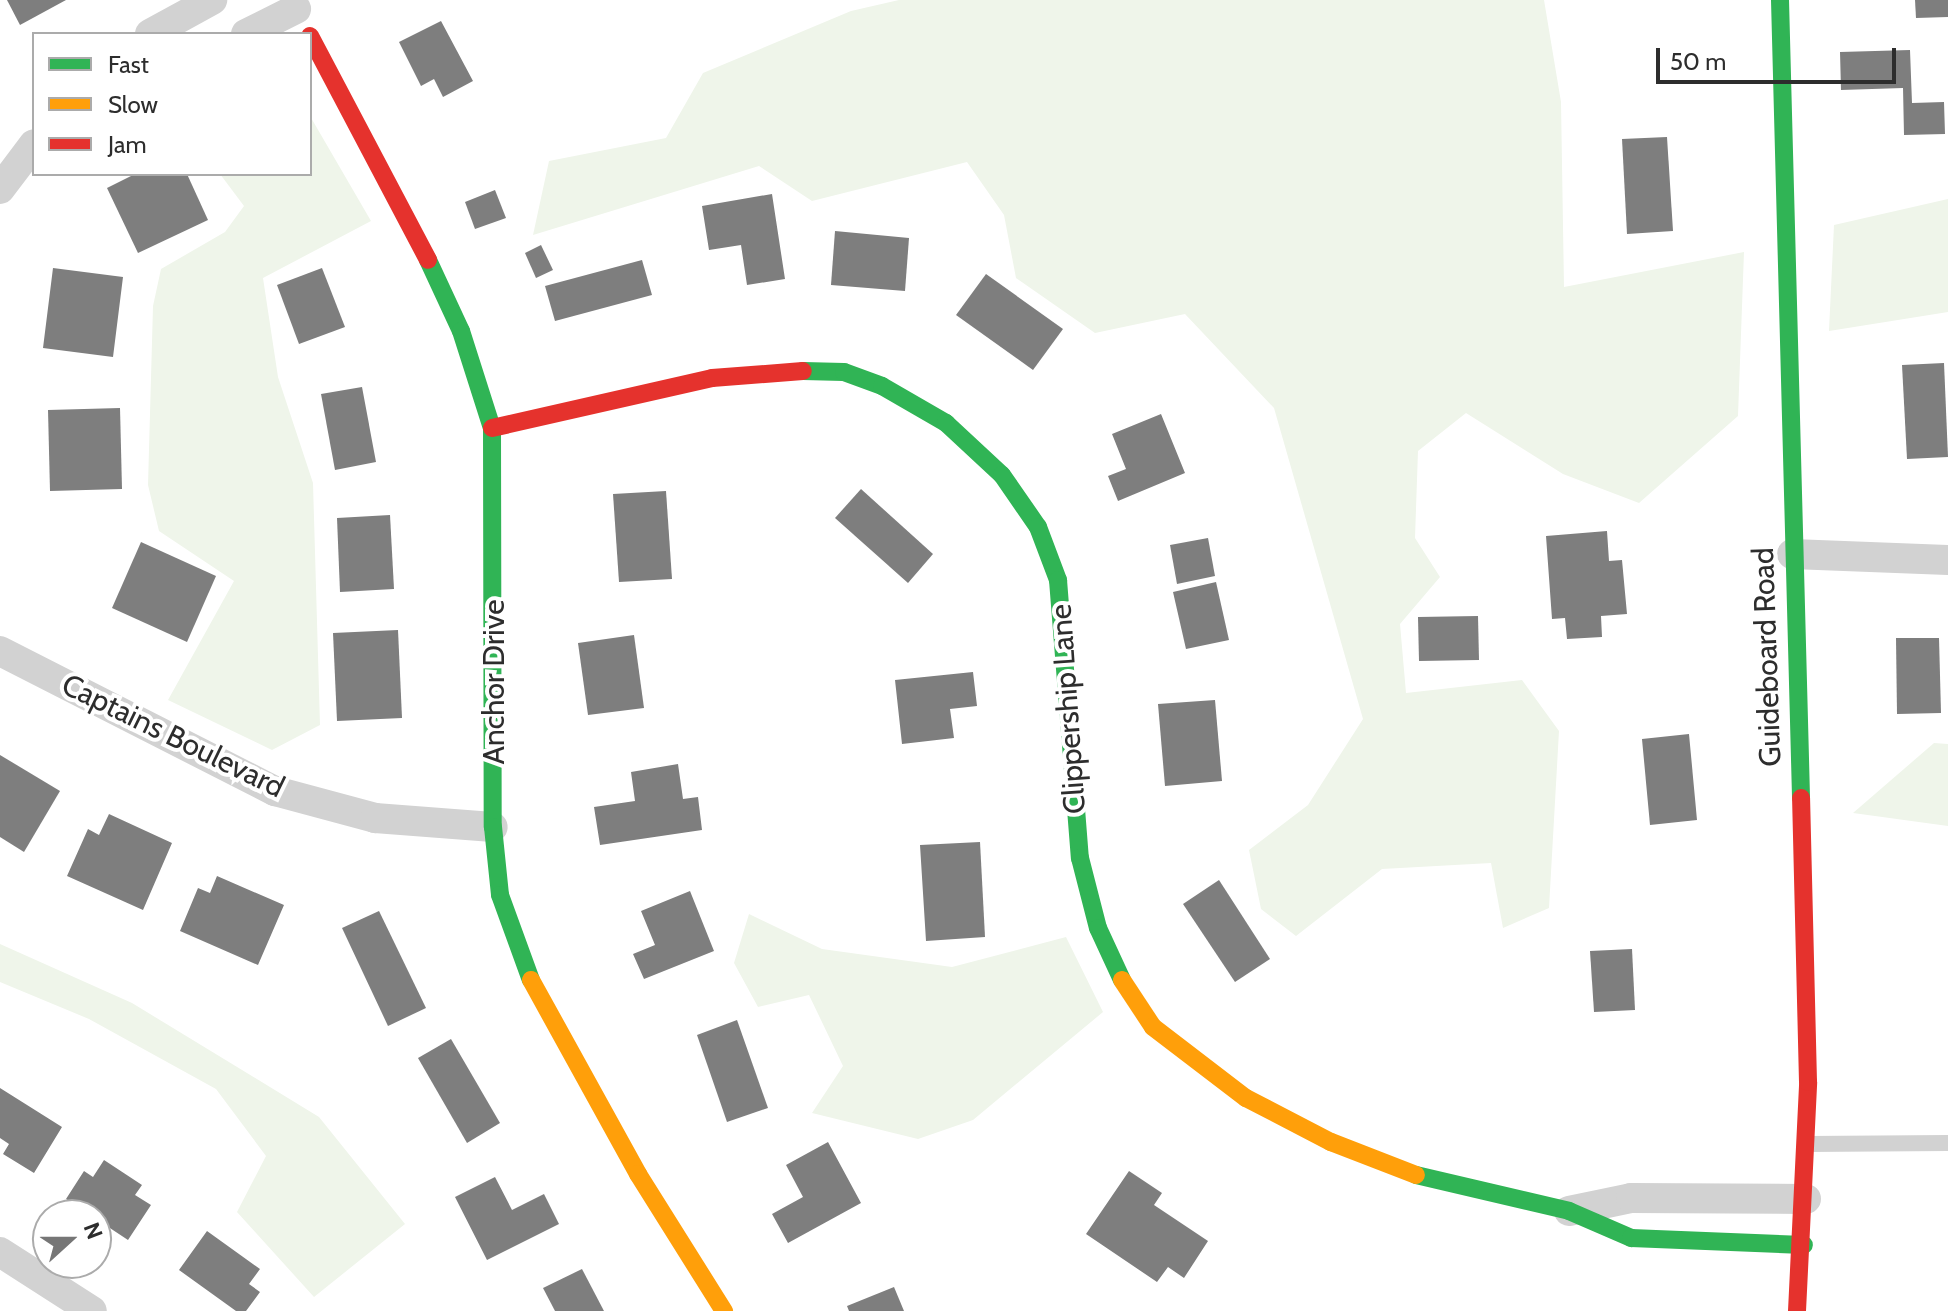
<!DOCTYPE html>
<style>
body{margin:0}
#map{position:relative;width:1948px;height:1311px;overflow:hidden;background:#fff;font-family:Cabin,sans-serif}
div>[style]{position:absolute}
.green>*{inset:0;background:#eff5ea}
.building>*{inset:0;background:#7e7e7e}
.lane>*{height:16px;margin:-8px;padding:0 8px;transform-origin:8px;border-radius:8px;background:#d2d2d2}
.street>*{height:30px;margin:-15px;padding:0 15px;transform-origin:15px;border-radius:15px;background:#d2d2d2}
.fast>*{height:18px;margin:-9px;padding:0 9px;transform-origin:9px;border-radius:9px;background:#30b455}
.slow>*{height:18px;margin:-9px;padding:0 9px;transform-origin:9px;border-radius:9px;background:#ff9f0a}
.jam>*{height:18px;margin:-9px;padding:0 9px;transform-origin:9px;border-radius:9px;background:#e5322d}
span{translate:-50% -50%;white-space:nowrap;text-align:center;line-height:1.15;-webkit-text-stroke:8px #fff;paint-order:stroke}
.street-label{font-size:30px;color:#2d2d2d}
.legend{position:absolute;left:32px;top:32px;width:280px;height:144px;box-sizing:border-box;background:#fff;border:2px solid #ababab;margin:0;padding:10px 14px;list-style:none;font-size:24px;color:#2d2d2d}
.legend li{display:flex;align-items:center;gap:16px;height:40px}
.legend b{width:40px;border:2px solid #ababab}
.north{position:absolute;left:32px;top:1199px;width:80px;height:80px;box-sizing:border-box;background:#fff;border:2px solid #ababab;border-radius:50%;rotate:69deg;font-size:22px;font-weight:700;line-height:32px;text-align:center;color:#2d2d2d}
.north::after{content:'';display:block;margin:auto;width:28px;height:36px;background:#767676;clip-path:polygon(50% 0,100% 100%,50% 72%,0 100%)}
.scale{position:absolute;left:1656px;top:48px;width:240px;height:36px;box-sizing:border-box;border:4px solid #2d2d2d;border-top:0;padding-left:10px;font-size:24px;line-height:28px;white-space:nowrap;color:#2d2d2d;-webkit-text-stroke:6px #fff;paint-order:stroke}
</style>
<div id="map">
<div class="green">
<div style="clip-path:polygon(899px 0,1544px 0,1561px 102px,1564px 287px,1744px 252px,1738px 416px,1639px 503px,1563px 474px,1466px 413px,1418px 451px,1415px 538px,1440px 577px,1400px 624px,1406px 693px,1522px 680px,1559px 731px,1549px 908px,1503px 928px,1491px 863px,1382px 869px,1296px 936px,1261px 909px,1249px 850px,1308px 805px,1363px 719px,1274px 408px,1185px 314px,1095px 333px,1016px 278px,1004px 215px,967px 162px,812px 201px,759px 166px,533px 235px,549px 161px,666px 138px,703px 73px,851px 11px)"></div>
<div style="clip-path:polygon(310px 116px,371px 221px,263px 278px,278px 377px,313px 483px,320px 725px,272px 750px,168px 700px,234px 581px,159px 531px,148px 485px,153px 306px,161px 269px,225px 232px,244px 206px,220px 174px,310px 174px)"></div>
<div style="clip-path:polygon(1948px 199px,1948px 312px,1829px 331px,1834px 225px)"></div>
<div style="clip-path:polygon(1934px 743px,1948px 744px,1948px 826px,1853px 813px)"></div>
<div style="clip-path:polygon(749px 914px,822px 949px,952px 967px,1066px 937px,1103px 1012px,973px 1120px,918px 1139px,812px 1113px,843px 1066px,809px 995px,758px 1007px,734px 963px)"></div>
<div style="clip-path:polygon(0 944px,132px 1003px,319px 1117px,405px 1224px,314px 1297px,237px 1212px,266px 1156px,216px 1089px,89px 1019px,0 982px)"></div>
</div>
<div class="building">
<div style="clip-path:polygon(7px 0,66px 0,20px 25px)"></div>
<div style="clip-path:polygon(1915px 0,1948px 0,1948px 17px,1916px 18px)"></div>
<div style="clip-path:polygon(441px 21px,473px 81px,443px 97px,434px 79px,421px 86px,399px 42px)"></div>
<div style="clip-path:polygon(1910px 50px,1912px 103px,1944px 102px,1945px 134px,1904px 135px,1903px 88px,1841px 90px,1840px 52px)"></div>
<div style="clip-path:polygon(1667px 137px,1673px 231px,1627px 234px,1622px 139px)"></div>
<div style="clip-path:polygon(135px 174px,187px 174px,208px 220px,138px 253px,107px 188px)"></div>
<div style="clip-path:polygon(495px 190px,506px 218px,475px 229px,465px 202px)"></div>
<div style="clip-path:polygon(772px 194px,785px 279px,747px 285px,741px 245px,709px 250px,702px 206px)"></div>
<div style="clip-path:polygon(835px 231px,909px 238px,905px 291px,831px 285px)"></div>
<div style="clip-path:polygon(541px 245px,553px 270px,536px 278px,525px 253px)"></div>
<div style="clip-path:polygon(642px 260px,652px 295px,555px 321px,545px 286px)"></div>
<div style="clip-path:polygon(53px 268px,123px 277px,113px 357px,43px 348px)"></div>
<div style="clip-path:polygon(322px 268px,345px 327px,299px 344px,277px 285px)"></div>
<div style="clip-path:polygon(986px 274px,1063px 329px,1033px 370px,956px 315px)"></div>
<div style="clip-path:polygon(1944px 363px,1948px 457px,1907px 459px,1902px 365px)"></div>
<div style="clip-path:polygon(362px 387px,376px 462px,335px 470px,321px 394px)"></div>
<div style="clip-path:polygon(120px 408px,122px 489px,50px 491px,48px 410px)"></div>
<div style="clip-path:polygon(1161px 414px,1185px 473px,1118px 501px,1108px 476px,1126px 469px,1112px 434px)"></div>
<div style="clip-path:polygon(861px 489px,933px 554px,908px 583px,835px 518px)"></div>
<div style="clip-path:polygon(666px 491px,672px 579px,619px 582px,613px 494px)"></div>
<div style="clip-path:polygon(390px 515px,394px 589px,340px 592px,337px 518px)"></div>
<div style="clip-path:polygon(1607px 531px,1609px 561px,1622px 560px,1627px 614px,1601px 616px,1602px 637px,1567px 639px,1565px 618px,1552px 619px,1546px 536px)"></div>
<div style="clip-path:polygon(1208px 538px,1215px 576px,1177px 584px,1170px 545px)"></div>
<div style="clip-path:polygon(141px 542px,216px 576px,187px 642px,112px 608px)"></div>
<div style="clip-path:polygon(1216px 582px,1229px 640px,1186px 649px,1173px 592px)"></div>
<div style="clip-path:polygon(1478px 616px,1479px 660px,1419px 661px,1418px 617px)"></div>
<div style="clip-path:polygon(398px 630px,402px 718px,337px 721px,333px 633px)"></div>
<div style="clip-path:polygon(634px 635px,644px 708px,588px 715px,578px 643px)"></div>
<div style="clip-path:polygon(1896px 638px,1939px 638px,1941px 713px,1897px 714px)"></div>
<div style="clip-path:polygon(973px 672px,977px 706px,950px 709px,954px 738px,902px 744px,895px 680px)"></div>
<div style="clip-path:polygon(1215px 700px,1222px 781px,1165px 786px,1158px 704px)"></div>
<div style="clip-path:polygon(1689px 734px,1697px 820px,1650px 825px,1642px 739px)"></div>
<div style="clip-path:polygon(0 755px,60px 791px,24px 852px,0 837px)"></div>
<div style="clip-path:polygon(678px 764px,683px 799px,698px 797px,702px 830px,600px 845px,594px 807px,635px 801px,631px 772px)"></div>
<div style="clip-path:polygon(109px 814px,172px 843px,143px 910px,67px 876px,88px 829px,99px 835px)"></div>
<div style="clip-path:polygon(980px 842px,985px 937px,926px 941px,920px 845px)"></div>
<div style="clip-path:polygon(217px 876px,284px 905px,258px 965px,180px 931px,198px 888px,210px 893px)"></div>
<div style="clip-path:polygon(1219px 880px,1270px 959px,1235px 982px,1183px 904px)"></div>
<div style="clip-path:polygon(690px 891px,714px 951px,644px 979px,633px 954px,655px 945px,641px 911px)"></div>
<div style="clip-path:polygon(379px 911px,426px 1008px,388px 1026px,342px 928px)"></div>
<div style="clip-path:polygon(1632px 949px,1635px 1010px,1594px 1012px,1590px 951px)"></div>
<div style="clip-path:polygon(737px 1020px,768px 1108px,727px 1122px,697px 1035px)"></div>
<div style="clip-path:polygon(451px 1039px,500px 1123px,467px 1143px,418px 1058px)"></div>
<div style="clip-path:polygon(0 1088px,62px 1127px,34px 1173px,3px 1154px,9px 1144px,0 1138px)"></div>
<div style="clip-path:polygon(828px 1142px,861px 1203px,788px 1243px,772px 1214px,803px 1197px,786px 1165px)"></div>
<div style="clip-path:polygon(104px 1160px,142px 1185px,135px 1195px,151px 1205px,128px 1240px,66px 1199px,84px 1171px,93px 1177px)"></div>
<div style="clip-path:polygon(1129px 1171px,1162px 1193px,1154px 1205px,1208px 1241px,1184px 1278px,1168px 1267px,1157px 1282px,1086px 1234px)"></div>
<div style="clip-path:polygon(495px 1177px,512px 1210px,544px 1194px,559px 1224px,487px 1260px,455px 1197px)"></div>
<div style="clip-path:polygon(207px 1231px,260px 1269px,249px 1284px,260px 1292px,246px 1311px,236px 1311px,179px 1270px)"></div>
<div style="clip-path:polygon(582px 1269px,604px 1311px,555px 1311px,543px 1288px)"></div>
<div style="clip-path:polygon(894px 1287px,904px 1311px,849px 1311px,847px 1306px)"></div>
</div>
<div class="lane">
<div style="left:1808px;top:1144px;width:140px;rotate:-0.4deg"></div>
</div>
<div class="street">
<div style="left:150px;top:34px;width:71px;rotate:-28.7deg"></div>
<div style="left:246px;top:34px;width:56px;rotate:-26.6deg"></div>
<div style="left:0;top:189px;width:56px;rotate:-52.9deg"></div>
<div style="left:1792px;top:554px;width:156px;rotate:2.2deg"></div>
<div style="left:0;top:651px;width:309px;rotate:27deg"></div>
<div style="left:275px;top:791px;width:104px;rotate:15.1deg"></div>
<div style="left:375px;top:818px;width:118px;rotate:4.4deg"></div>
<div style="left:1569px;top:1211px;width:63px;rotate:-11.8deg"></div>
<div style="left:1631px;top:1198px;width:175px;rotate:0.3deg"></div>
<div style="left:0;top:1252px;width:109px;rotate:32.7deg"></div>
</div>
<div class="fast">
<div style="left:1780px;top:0;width:798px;rotate:88.49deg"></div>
<div style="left:428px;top:260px;width:78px;rotate:65.1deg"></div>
<div style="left:461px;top:331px;width:102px;rotate:72.3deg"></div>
<div style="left:492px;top:428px;width:399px;rotate:89.9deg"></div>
<div style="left:493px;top:827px;width:68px;rotate:84.1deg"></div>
<div style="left:500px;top:895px;width:90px;rotate:70deg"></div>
<div style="left:803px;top:371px;width:41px;rotate:1.4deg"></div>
<div style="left:844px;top:372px;width:40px;rotate:20.2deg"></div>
<div style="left:882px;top:386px;width:74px;rotate:30deg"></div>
<div style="left:946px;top:423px;width:76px;rotate:42.9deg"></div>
<div style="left:1002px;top:475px;width:63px;rotate:55.3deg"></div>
<div style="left:1038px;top:527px;width:57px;rotate:69.3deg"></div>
<div style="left:1058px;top:580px;width:279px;rotate:85.5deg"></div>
<div style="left:1080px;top:858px;width:72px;rotate:75.6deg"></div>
<div style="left:1098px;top:928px;width:57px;rotate:65.2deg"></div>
<div style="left:1416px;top:1175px;width:157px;rotate:13.2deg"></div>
<div style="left:1569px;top:1211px;width:68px;rotate:23.5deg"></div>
<div style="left:1631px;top:1238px;width:173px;rotate:2.3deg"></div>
</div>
<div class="slow">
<div style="left:531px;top:980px;width:222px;rotate:61.1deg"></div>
<div style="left:638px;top:1174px;width:162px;rotate:57.9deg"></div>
<div style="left:1122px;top:980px;width:56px;rotate:56.6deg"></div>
<div style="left:1153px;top:1027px;width:117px;rotate:37.4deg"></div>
<div style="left:1246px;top:1098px;width:96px;rotate:27.4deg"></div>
<div style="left:1331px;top:1142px;width:91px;rotate:21.2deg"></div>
</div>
<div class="jam">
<div style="left:310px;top:36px;width:253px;rotate:62.2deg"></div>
<div style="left:492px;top:428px;width:226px;rotate:-12.8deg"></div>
<div style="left:712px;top:378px;width:91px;rotate:-4.4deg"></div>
<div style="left:1797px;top:1311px;width:229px;rotate:-87.2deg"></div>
<div style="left:1808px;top:1082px;width:284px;rotate:-91.4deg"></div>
</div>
<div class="street-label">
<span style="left:1767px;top:657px;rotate:-92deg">Guideboard Road</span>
<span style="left:494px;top:682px;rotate:-90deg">Anchor Drive</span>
<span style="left:1068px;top:709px;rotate:-94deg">Clippership Lane</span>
<span style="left:173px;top:736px;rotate:26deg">Captains Boulevard</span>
</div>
<ul class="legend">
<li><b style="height:10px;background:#30b455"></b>Fast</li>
<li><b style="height:10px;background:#ff9f0a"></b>Slow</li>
<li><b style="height:10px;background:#e5322d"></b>Jam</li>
</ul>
<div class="north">N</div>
<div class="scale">50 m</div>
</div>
